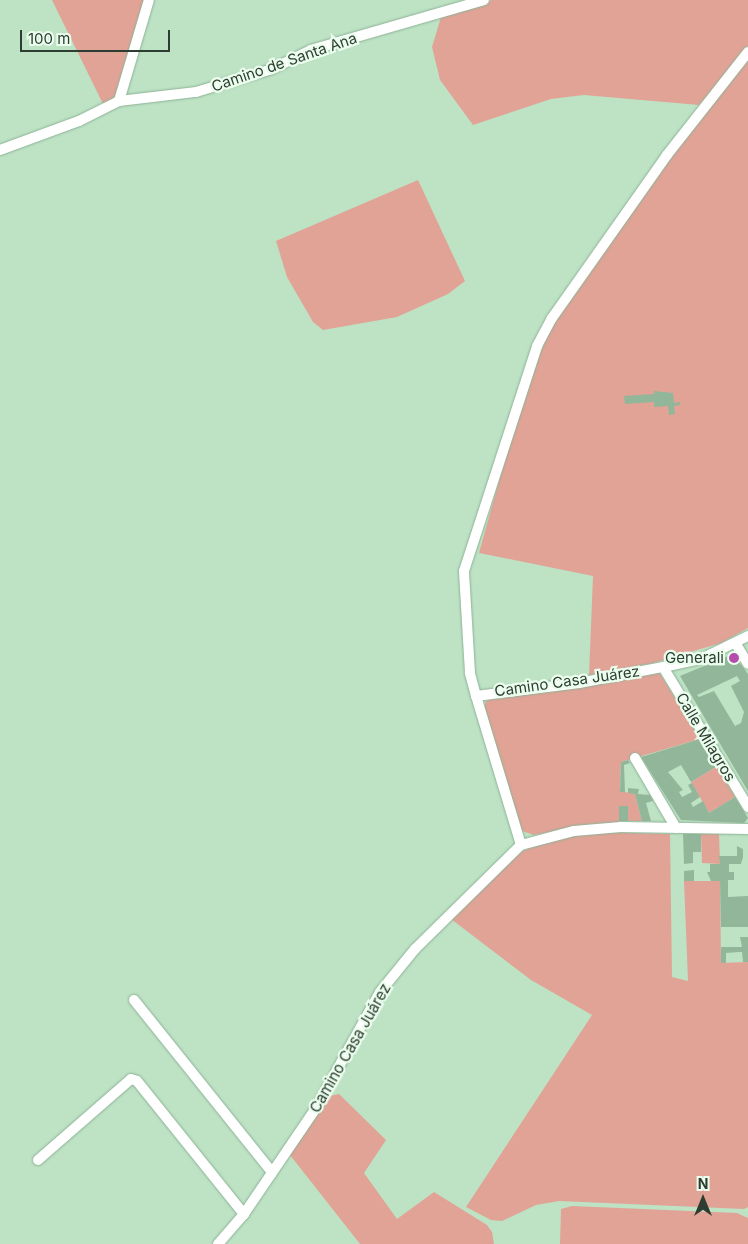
<!DOCTYPE html>
<meta charset="utf-8">
<style>
body{margin:0}
#map{position:relative;width:748px;height:1244px;overflow:hidden;background:#bde2c4;font-family:Inter,sans-serif}
div>[style]{position:absolute}
.green>*{inset:0;background:#e2a397}
.building>*{inset:0;background:#92b699}
.roads{filter:drop-shadow(0 0 1px #8eb296) drop-shadow(0 0 1px #8eb296)}
.minor>*{height:10px;margin:-5px;padding:0 5px;transform-origin:5px;border-radius:5px;background:#fff}
.dots>*{width:14px;height:14px;translate:-50% -50%;box-sizing:border-box;border:2px solid #ebfeee;border-radius:50%}
span{translate:-50% -50%;white-space:nowrap;text-align:center;line-height:1.15;-webkit-text-stroke:4.5px #ebfeee;paint-order:stroke}
.street-label{font-size:15px;color:#2e3d31}
.poi-label{font-size:15px;color:#2e3d31}
.right{translate:-100% -50%;text-align:right}
.north{position:absolute;left:678px;top:1174px;width:50px;height:50px;-webkit-text-stroke:4px #ebfeee;paint-order:stroke;rotate:0deg;font-size:14px;font-weight:700;line-height:20px;text-align:center;color:#2e3d31}
.north::after{content:'';display:block;margin:auto;width:18px;height:22px;background:#2e3d31;clip-path:polygon(50% 0,100% 100%,50% 72%,0 100%)}
.scale{position:absolute;left:20px;top:30px;width:150px;height:22px;box-sizing:border-box;border:2px solid #2e3d31;border-top:0;padding-left:6px;font-size:15px;line-height:18px;white-space:nowrap;color:#2e3d31;-webkit-text-stroke:4px #ebfeee;paint-order:stroke}
</style>
<div id="map">
<div class="green">
<div style="clip-path:polygon(52px 0,144px 0,116px 95px,104px 106px)"></div>
<div style="clip-path:polygon(492px 0,748px 0,748px 49px,699px 105px,584px 95px,551px 99px,473px 125px,440px 80px,432px 47px,441px 17px)"></div>
<div style="clip-path:polygon(748px 55px,748px 628px,721px 643px,653px 663px,589px 675px,593px 576px,479px 553px,521px 402px,550px 329px,669px 155px)"></div>
<div style="clip-path:polygon(418px 180px,465px 281px,448px 294px,397px 317px,323px 330px,313px 322px,287px 277px,276px 241px)"></div>
<div style="clip-path:polygon(659px 672px,700px 739px,621px 762px,620px 791px,635px 794px,642px 821px,628px 821px,628px 806px,620px 806px,619px 823px,590px 824px,534px 835px,522px 831px,484px 707px,486px 701px,495px 697px)"></div>
<div style="clip-path:polygon(717px 766px,735px 797px,709px 813px,691px 782px)"></div>
<div style="clip-path:polygon(595px 832px,670px 834px,672px 977px,688px 981px,684px 881px,720px 881px,721px 963px,748px 962px,748px 1207px,744px 1209px,559px 1201px,536px 1205px,502px 1221px,491px 1220px,466px 1207px,592px 1015px,531px 980px,451px 919px,521px 852px,540px 843px)"></div>
<div style="clip-path:polygon(701px 834px,719px 834px,720px 864px,702px 863px)"></div>
<div style="clip-path:polygon(339px 1094px,386px 1140px,364px 1173px,397px 1219px,434px 1192px,487px 1225px,492px 1232px,494px 1244px,360px 1244px,290px 1155px,330px 1096px)"></div>
<div style="clip-path:polygon(572px 1206px,737px 1213px,748px 1218px,748px 1244px,560px 1244px,561px 1209px)"></div>
</div>
<div class="building">
<div style="clip-path:polygon(654px 391px,673px 393px,674px 403px,680px 402px,680px 405px,674px 406px,675px 414px,669px 415px,668px 406px,654px 407px,654px 402px,625px 404px,624px 396px,654px 394px)"></div>
<div style="clip-path:polygon(evenodd,733px 654px,748px 674px,748px 791px,680px 676px,733px 654px,737px 676px,740px 681px,731px 686px,744px 712px,741px 723px,735px 726px,714px 691px,699px 697px,697px 695px,737px 676px)"></div>
<div style="clip-path:polygon(700px 739px,717px 766px,691px 782px,681px 765px,668px 772px,683px 790px,679px 792px,682px 797px,692px 792px,688px 785px,692px 783px,700px 797px,691px 803px,693px 807px,703px 801px,709px 813px,735px 797px,748px 818px,744px 823px,681px 820px,641px 757px)"></div>
<div style="clip-path:polygon(628px 760px,630px 763px,624px 765px,625px 792px,620px 792px,621px 762px)"></div>
<div style="clip-path:polygon(628px 788px,639px 789px,638px 794px,650px 795px,653px 801px,646px 803px,651px 821px,642px 821px,635px 794px,628px 793px)"></div>
<div style="clip-path:polygon(619px 806px,628px 806px,628px 821px,619px 821px)"></div>
<div style="clip-path:polygon(683px 834px,701px 834px,701px 852px,693px 852px,693px 863px,684px 864px)"></div>
<div style="clip-path:polygon(737px 846px,743px 849px,743px 857px,741px 864px,729px 864px,729px 872px,734px 872px,734px 880px,728px 880px,728px 897px,748px 896px,748px 927px,721px 927px,720px 881px,711px 881px,707px 872px,710px 872px,710px 864px,720px 864px,719px 856px,737px 856px)"></div>
<div style="clip-path:polygon(694px 870px,694px 881px,684px 881px,684px 871px)"></div>
<div style="clip-path:polygon(740px 937px,748px 937px,748px 962px,743px 962px,742px 952px,739px 952px,726px 953px,726px 963px,721px 963px,721px 947px,742px 947px)"></div>
</div>
<div class="roads">
<div class="minor">
<div style="left:119px;top:101px;width:105px;rotate:-73.5deg"></div>
<div style="left:0;top:150px;width:84px;rotate:-20.2deg"></div>
<div style="left:79px;top:121px;width:45px;rotate:-26.6deg"></div>
<div style="left:119px;top:101px;width:78px;rotate:-6.7deg"></div>
<div style="left:196px;top:92px;width:79px;rotate:-16.8deg"></div>
<div style="left:272px;top:69px;width:43px;rotate:-26deg"></div>
<div style="left:311px;top:50px;width:180px;rotate:-16.1deg"></div>
<div style="left:736px;top:644px;width:23px;rotate:59deg"></div>
<div style="left:663px;top:667px;width:164px;rotate:58.7deg"></div>
<div style="left:476px;top:696px;width:24px;rotate:-105deg"></div>
<div style="left:470px;top:673px;width:102px;rotate:-93.4deg"></div>
<div style="left:464px;top:571px;width:237px;rotate:-72deg"></div>
<div style="left:537px;top:346px;width:32px;rotate:-62deg"></div>
<div style="left:552px;top:318px;width:199px;rotate:-54.8deg"></div>
<div style="left:667px;top:155px;width:131px;rotate:-51.8deg"></div>
<div style="left:635px;top:758px;width:81px;rotate:59.6deg"></div>
<div style="left:521px;top:845px;width:55px;rotate:-14.8deg"></div>
<div style="left:574px;top:831px;width:47px;rotate:-4.9deg"></div>
<div style="left:621px;top:827px;width:127px;rotate:0.9deg"></div>
<div style="left:134px;top:1000px;width:221px;rotate:51.3deg"></div>
<div style="left:38px;top:1160px;width:123px;rotate:-41.1deg"></div>
<div style="left:131px;top:1079px;width:6px;rotate:18deg"></div>
<div style="left:137px;top:1081px;width:171px;rotate:51.2deg"></div>
<div style="left:218px;top:1244px;width:40px;rotate:-49deg"></div>
<div style="left:244px;top:1214px;width:128px;rotate:-55.8deg"></div>
<div style="left:316px;top:1108px;width:132px;rotate:-61.1deg"></div>
<div style="left:380px;top:992px;width:55px;rotate:-50.9deg"></div>
<div style="left:415px;top:949px;width:148px;rotate:-44.5deg"></div>
<div style="left:521px;top:845px;width:156px;rotate:-106.8deg"></div>
<div style="left:476px;top:696px;width:104px;rotate:-7.2deg"></div>
<div style="left:579px;top:683px;width:86px;rotate:-10.8deg"></div>
<div style="left:663px;top:667px;width:39px;rotate:-12deg"></div>
<div style="left:701px;top:659px;width:52px;rotate:-26.1deg"></div>
</div>
</div>
<div class="dots">
<div style="left:734px;top:658px;background:#b64cad"></div>
</div>
<div class="street-label">
<span style="left:284px;top:62px;rotate:-19deg">Camino de Santa Ana</span>
<span style="left:567px;top:681px;rotate:-8deg">Camino Casa Juárez</span>
<span style="left:706px;top:737px;rotate:59deg">Calle Milagros</span>
<span style="left:350px;top:1048px;rotate:-60deg">Camino Casa Juárez</span>
</div>
<div class="poi-label">
<span class="right" style="left:724px;top:658px">Generali</span>
</div>
<div class="north">N</div>
<div class="scale">100 m</div>
</div>
